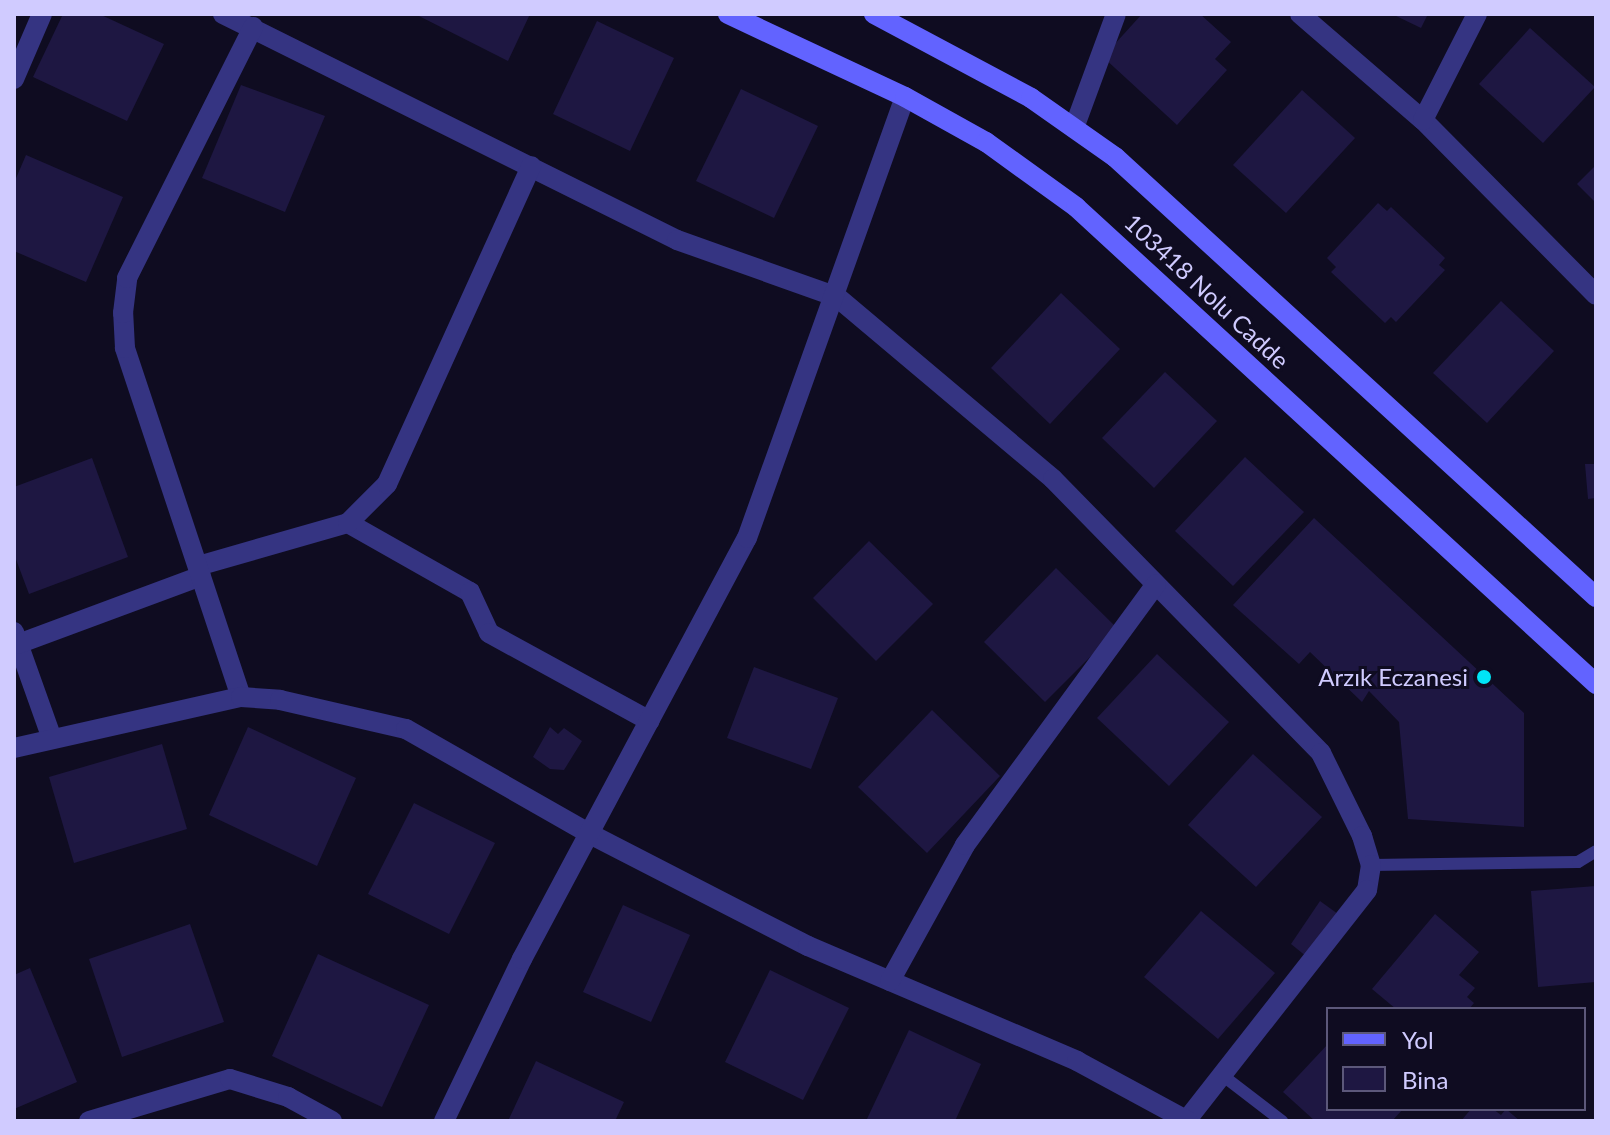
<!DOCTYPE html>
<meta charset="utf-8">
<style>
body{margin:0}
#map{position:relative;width:1610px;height:1135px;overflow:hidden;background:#0f0c21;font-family:Lato,sans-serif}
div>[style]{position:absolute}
.building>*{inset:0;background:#1e1742}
.service>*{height:12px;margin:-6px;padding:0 6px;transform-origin:6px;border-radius:6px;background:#353482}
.minor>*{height:20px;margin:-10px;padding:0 10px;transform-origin:10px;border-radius:10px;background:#353482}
.secondary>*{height:20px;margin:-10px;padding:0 10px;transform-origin:10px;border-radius:10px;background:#6263ff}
.dots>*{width:22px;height:22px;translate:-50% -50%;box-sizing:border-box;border:4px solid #0f0c21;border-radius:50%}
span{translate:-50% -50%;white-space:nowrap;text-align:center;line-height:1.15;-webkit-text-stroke:6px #0f0c21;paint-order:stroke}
.street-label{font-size:24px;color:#d0cbff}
.poi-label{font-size:24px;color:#d0cbff}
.right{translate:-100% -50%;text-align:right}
.frame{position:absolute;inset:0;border:16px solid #d0cbff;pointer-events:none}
.legend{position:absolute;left:1326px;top:1007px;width:260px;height:104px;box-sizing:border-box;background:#0f0c21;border:2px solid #5c587a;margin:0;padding:10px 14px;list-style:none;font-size:24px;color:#d0cbff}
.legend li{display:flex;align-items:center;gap:16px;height:40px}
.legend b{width:40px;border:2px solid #5c587a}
</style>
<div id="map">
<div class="building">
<div style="clip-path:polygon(63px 14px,99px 14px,164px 44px,127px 121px,33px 77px)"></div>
<div style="clip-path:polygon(415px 14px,530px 14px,508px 61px)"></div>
<div style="clip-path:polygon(1142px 14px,1200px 14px,1231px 42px,1215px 59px,1227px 70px,1177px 125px,1103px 57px)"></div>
<div style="clip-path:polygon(1392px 14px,1428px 14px,1421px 28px)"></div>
<div style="clip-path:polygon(597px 21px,674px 58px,630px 151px,553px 114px)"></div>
<div style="clip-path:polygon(1530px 28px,1595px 87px,1543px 143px,1479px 84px)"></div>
<div style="clip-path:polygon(241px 85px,325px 116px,285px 212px,202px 178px)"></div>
<div style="clip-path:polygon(741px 89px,818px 126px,774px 218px,696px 181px)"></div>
<div style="clip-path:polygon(1302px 90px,1355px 138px,1286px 213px,1233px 165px)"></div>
<div style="clip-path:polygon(26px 155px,123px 197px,86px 282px,14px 251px,14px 183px)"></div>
<div style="clip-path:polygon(1596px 165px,1596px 203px,1577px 184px)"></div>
<div style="clip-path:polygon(1378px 203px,1387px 211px,1391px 207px,1445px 258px,1439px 265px,1445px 270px,1396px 322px,1391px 317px,1385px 323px,1331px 272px,1336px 267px,1327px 258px)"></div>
<div style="clip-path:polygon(1061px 293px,1120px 349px,1050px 424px,991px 368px)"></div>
<div style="clip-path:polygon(1501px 301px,1554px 351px,1487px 423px,1433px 373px)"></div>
<div style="clip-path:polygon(1165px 372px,1217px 421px,1154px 488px,1102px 438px)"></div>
<div style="clip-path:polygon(1245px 457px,1304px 512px,1233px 586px,1175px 531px)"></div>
<div style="clip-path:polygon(92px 458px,128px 557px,29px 594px,14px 554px,14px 487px)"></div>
<div style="clip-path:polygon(1585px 464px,1596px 464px,1596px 498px,1588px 499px)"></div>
<div style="clip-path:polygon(1314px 518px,1524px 713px,1524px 827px,1408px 819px,1399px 722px,1369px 691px,1362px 702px,1310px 652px,1299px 664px,1233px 605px)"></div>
<div style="clip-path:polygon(869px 541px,933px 604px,876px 661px,813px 598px)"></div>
<div style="clip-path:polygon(1056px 568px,1118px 629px,1045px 702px,984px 642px)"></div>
<div style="clip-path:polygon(1157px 654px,1229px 722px,1169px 786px,1097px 718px)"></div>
<div style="clip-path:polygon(754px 667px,838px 698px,811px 769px,727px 738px)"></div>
<div style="clip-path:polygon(932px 710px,1000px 776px,927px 853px,858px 787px)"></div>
<div style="clip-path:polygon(248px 727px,356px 778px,317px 866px,209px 815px)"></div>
<div style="clip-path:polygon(550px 727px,558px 734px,564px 728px,582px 741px,564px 770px,550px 769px,533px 757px)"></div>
<div style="clip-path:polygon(162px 744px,187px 829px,74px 863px,49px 777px)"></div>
<div style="clip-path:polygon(1253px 754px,1322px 817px,1256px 887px,1188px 825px)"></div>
<div style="clip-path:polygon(414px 803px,495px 843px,449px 934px,368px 894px)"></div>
<div style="clip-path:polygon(1596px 886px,1596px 982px,1538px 987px,1531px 891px)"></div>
<div style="clip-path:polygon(1320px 901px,1338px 914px,1307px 957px,1291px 944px)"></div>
<div style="clip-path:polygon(623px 905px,690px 935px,651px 1022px,583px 992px)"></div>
<div style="clip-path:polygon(1201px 911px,1275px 973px,1218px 1039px,1144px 977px)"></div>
<div style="clip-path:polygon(1435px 914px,1479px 952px,1459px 975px,1475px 988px,1467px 997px,1474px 1003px,1469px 1009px,1396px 1009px,1372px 989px)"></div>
<div style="clip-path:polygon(190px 924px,224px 1022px,122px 1057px,89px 959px)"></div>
<div style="clip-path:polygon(318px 954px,429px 1005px,382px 1107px,272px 1056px)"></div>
<div style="clip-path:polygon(30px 968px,77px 1082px,14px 1109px,14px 975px)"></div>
<div style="clip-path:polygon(770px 970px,849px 1008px,803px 1100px,725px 1062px)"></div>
<div style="clip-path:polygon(909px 1030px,981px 1064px,955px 1121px,866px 1121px)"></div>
<div style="clip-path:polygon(1328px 1044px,1328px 1109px,1403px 1109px,1392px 1121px,1315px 1121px,1283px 1092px)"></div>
<div style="clip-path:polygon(536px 1061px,624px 1102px,615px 1121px,508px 1121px)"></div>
<div style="clip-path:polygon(1471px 1109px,1493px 1109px,1501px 1115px,1506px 1109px,1520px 1121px,1461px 1121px)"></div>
</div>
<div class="service">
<div style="left:1371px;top:865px;width:207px;rotate:-0.8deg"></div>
<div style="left:1578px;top:862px;width:21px;rotate:-31deg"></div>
<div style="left:1222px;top:1075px;width:76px;rotate:37.5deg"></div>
</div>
<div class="minor">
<div style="left:223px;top:14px;width:507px;rotate:26.46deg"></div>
<div style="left:677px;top:240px;width:170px;rotate:19.6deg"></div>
<div style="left:837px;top:297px;width:282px;rotate:40.1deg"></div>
<div style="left:1053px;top:479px;width:383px;rotate:45.6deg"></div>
<div style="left:1321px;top:753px;width:93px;rotate:63.7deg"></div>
<div style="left:1362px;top:836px;width:30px;rotate:73deg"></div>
<div style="left:1371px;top:865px;width:25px;rotate:99deg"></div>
<div style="left:1367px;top:890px;width:293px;rotate:128.1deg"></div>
<div style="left:1300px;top:14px;width:162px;rotate:40.8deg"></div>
<div style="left:1423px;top:120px;width:246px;rotate:45.3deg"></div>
<div style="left:14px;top:79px;width:71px;rotate:-66.7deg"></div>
<div style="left:1423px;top:120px;width:119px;rotate:-63deg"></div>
<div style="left:1074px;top:128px;width:121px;rotate:-69.8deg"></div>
<div style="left:348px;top:523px;width:140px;rotate:29.5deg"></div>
<div style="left:470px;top:592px;width:45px;rotate:65.1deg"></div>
<div style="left:489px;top:633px;width:183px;rotate:28.7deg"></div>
<div style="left:198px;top:566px;width:156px;rotate:-16deg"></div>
<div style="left:348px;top:523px;width:55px;rotate:-45deg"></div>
<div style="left:387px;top:484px;width:349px;rotate:-65.6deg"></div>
<div style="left:14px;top:632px;width:110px;rotate:70.4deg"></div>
<div style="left:18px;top:644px;width:195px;rotate:-20.4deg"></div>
<div style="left:241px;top:697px;width:368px;rotate:-108.4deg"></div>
<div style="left:125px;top:348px;width:35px;rotate:-93deg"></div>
<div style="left:123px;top:313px;width:35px;rotate:-83deg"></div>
<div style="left:127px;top:278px;width:281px;rotate:-63.3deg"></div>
<div style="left:14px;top:748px;width:233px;rotate:-12.7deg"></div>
<div style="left:241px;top:697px;width:39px;rotate:4deg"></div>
<div style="left:280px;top:700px;width:129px;rotate:13deg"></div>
<div style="left:406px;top:729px;width:212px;rotate:29.7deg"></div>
<div style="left:590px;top:834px;width:245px;rotate:27.2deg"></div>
<div style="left:808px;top:946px;width:293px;rotate:23.1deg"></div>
<div style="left:1077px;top:1061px;width:126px;rotate:28.4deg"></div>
<div style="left:890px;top:981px;width:155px;rotate:-61.1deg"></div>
<div style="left:965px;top:845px;width:323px;rotate:-53.8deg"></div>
<div style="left:89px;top:1121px;width:147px;rotate:-16.6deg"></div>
<div style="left:230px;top:1079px;width:61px;rotate:17.2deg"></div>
<div style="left:288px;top:1097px;width:50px;rotate:28.6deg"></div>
<div style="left:444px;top:1121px;width:180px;rotate:-64.3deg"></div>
<div style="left:522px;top:959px;width:477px;rotate:-61.9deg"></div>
<div style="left:747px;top:538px;width:468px;rotate:-70.3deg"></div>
</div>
<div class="secondary">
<div style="left:728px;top:14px;width:195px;rotate:25.1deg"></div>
<div style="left:905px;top:97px;width:93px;rotate:29.1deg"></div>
<div style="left:986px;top:142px;width:111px;rotate:35.8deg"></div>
<div style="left:1076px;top:207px;width:706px;rotate:42.53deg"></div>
<div style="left:874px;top:14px;width:178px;rotate:28.1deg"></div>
<div style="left:1031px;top:98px;width:103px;rotate:35.1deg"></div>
<div style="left:1115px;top:157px;width:652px;rotate:42.45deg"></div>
</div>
<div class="dots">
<div style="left:1484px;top:677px;background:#00e5f6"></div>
</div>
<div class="street-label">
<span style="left:1207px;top:291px;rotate:43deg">103418 Nolu Cadde</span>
</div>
<div class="poi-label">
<span class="right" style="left:1468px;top:677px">Arzık Eczanesi</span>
</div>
<div class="frame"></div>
<ul class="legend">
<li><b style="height:10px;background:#6263ff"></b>Yol</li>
<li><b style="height:22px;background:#1e1742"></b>Bina</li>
</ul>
</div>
